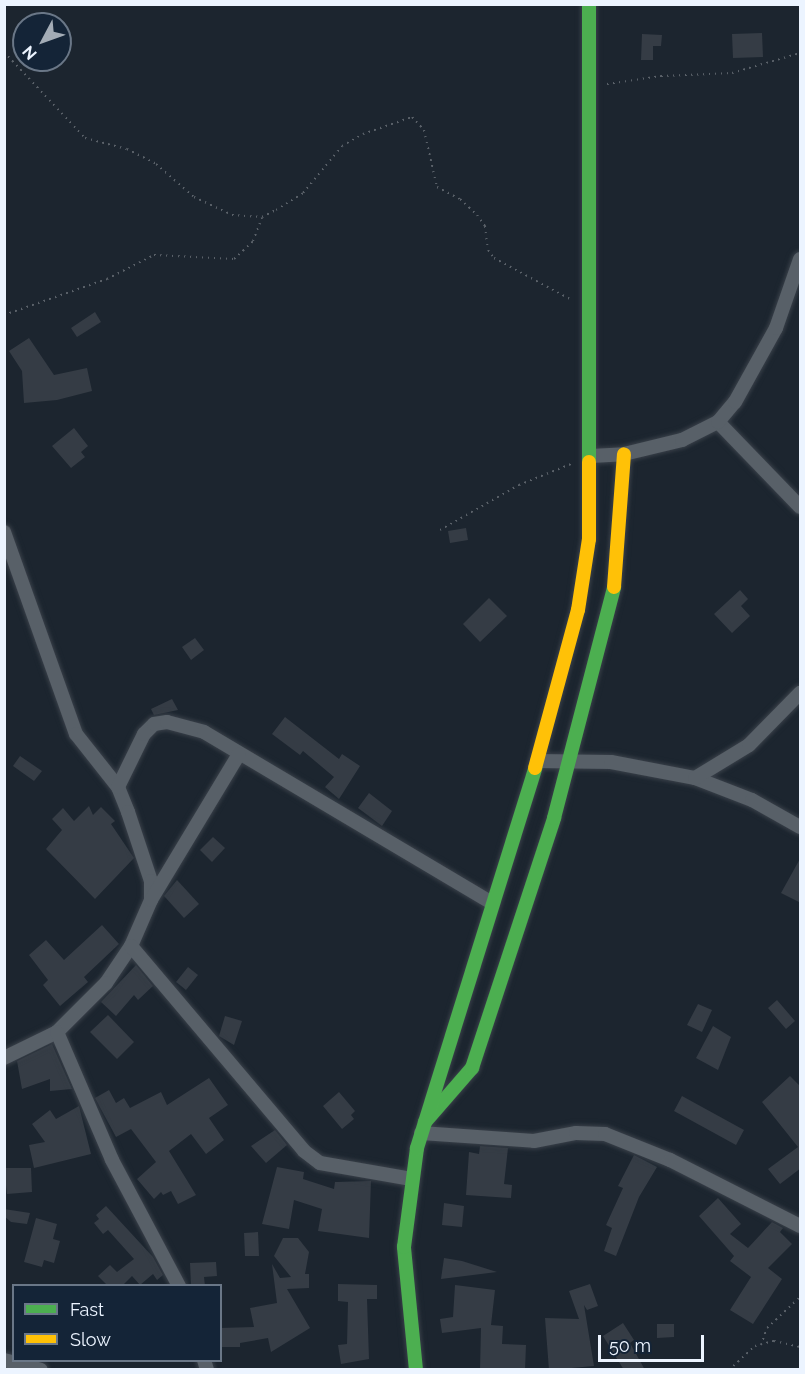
<!DOCTYPE html>
<style>
body{margin:0}
#map{position:relative;width:805px;height:1374px;overflow:hidden;background:#1c252f;font-family:Raleway,sans-serif}
div>[style]{position:absolute}
.building>*{inset:0;background:#353c45}
.path>*{height:2px;margin-top:-1px;transform-origin:0;background:repeating-linear-gradient(90deg,#5a6169 0 1.5px,transparent 0 6px)}
.roads{filter:drop-shadow(0 0 2px #394049) drop-shadow(0 0 2px #394049)}
.street>*{height:14px;margin:-7px;padding:0 7px;transform-origin:7px;border-radius:7px;background:#586068}
.fast>*{height:14px;margin:-7px;padding:0 7px;transform-origin:7px;border-radius:7px;background:#4caf50}
.slow>*{height:14px;margin:-7px;padding:0 7px;transform-origin:7px;border-radius:7px;background:#ffc107}
span{translate:-50% -50%;white-space:nowrap;text-align:center;line-height:1.15;-webkit-text-stroke:4.5px #142437;paint-order:stroke}
.frame{position:absolute;inset:0;border:6px solid #ecf4ff;pointer-events:none}
.legend{position:absolute;left:12px;top:1284px;width:210px;height:78px;box-sizing:border-box;background:#142437;border:2px solid #6a7787;margin:0;padding:8px 10px;list-style:none;font-size:18px;color:#ecf4ff}
.legend li{display:flex;align-items:center;gap:12px;height:30px}
.legend b{width:30px;border:2px solid #6a7787}
.north{position:absolute;left:12px;top:12px;width:60px;height:60px;box-sizing:border-box;background:#142437;border:2px solid #6a7787;border-radius:50%;rotate:229deg;font-size:16px;font-weight:700;line-height:24px;text-align:center;color:#ecf4ff}
.north::after{content:'';display:block;margin:auto;width:21px;height:27px;background:#a3acb6;clip-path:polygon(50% 0,100% 100%,50% 72%,0 100%)}
.scale{position:absolute;left:598px;top:1335px;width:106px;height:27px;box-sizing:border-box;border:3px solid #ecf4ff;border-top:0;padding-left:8px;font-size:18px;line-height:21px;white-space:nowrap;color:#ecf4ff;-webkit-text-stroke:4px #142437;paint-order:stroke}
</style>
<div id="map">
<div class="building">
<div style="clip-path:polygon(762px 33px,763px 57px,733px 58px,732px 34px)"></div>
<div style="clip-path:polygon(642px 34px,662px 35px,661px 46px,653px 46px,653px 60px,641px 60px)"></div>
<div style="clip-path:polygon(95px 312px,101px 322px,77px 337px,71px 328px)"></div>
<div style="clip-path:polygon(29px 338px,54px 375px,87px 368px,92px 391px,57px 400px,24px 403px,22px 371px,9px 351px)"></div>
<div style="clip-path:polygon(74px 428px,88px 446px,81px 452px,85px 457px,71px 468px,52px 446px)"></div>
<div style="clip-path:polygon(466px 528px,468px 540px,450px 543px,448px 531px)"></div>
<div style="clip-path:polygon(740px 590px,748px 599px,741px 606px,750px 616px,732px 633px,714px 614px)"></div>
<div style="clip-path:polygon(489px 598px,507px 616px,480px 642px,463px 624px)"></div>
<div style="clip-path:polygon(195px 638px,204px 650px,191px 660px,182px 647px)"></div>
<div style="clip-path:polygon(172px 699px,178px 710px,154px 715px,151px 709px)"></div>
<div style="clip-path:polygon(285px 717px,339px 759px,342px 754px,360px 766px,339px 799px,325px 787px,334px 777px,303px 751px,300px 755px,272px 734px)"></div>
<div style="clip-path:polygon(20px 756px,42px 771px,34px 781px,13px 766px)"></div>
<div style="clip-path:polygon(369px 793px,392px 811px,382px 826px,358px 808px)"></div>
<div style="clip-path:polygon(89px 806px,93px 815px,101px 807px,115px 821px,111px 824px,134px 858px,95px 899px,46px 849px,62px 830px,52px 819px,63px 808px,74px 821px)"></div>
<div style="clip-path:polygon(213px 837px,225px 848px,212px 862px,200px 850px)"></div>
<div style="clip-path:polygon(801px 857px,801px 903px,781px 893px)"></div>
<div style="clip-path:polygon(177px 880px,199px 904px,184px 918px,164px 896px)"></div>
<div style="clip-path:polygon(102px 925px,119px 944px,84px 977px,88px 982px,60px 1006px,43px 985px,48px 980px,29px 955px,46px 940px,64px 960px)"></div>
<div style="clip-path:polygon(136px 965px,153px 986px,138px 1000px,134px 995px,116px 1016px,101px 1002px)"></div>
<div style="clip-path:polygon(188px 967px,198px 975px,186px 990px,176px 982px)"></div>
<div style="clip-path:polygon(777px 1000px,795px 1021px,786px 1029px,768px 1008px)"></div>
<div style="clip-path:polygon(698px 1004px,712px 1010px,702px 1032px,687px 1025px)"></div>
<div style="clip-path:polygon(108px 1015px,134px 1042px,117px 1059px,90px 1032px)"></div>
<div style="clip-path:polygon(225px 1016px,242px 1021px,234px 1045px,219px 1036px)"></div>
<div style="clip-path:polygon(713px 1026px,731px 1037px,718px 1070px,696px 1058px)"></div>
<div style="clip-path:polygon(52px 1044px,72px 1089px,50px 1091px,50px 1079px,22px 1089px,17px 1061px)"></div>
<div style="clip-path:polygon(790px 1076px,801px 1087px,801px 1168px,780px 1184px,768px 1169px,798px 1147px,762px 1102px)"></div>
<div style="clip-path:polygon(209px 1078px,228px 1105px,209px 1118px,224px 1140px,206px 1154px,191px 1134px,169px 1151px,196px 1195px,178px 1204px,171px 1191px,163px 1195px,161px 1192px,154px 1199px,137px 1179px,156px 1162px,131px 1129px,116px 1137px,95px 1098px,109px 1090px,116px 1103px,124px 1098px,130px 1108px,161px 1092px,167px 1105px)"></div>
<div style="clip-path:polygon(339px 1092px,355px 1111px,351px 1115px,354px 1119px,342px 1129px,323px 1106px)"></div>
<div style="clip-path:polygon(682px 1096px,744px 1130px,736px 1145px,674px 1111px)"></div>
<div style="clip-path:polygon(79px 1106px,91px 1154px,34px 1168px,29px 1145px,45px 1142px,32px 1124px,50px 1110px,56px 1119px)"></div>
<div style="clip-path:polygon(275px 1130px,287px 1145px,266px 1163px,251px 1146px)"></div>
<div style="clip-path:polygon(480px 1146px,508px 1148px,504px 1184px,512px 1185px,511px 1198px,466px 1195px,469px 1152px,479px 1154px)"></div>
<div style="clip-path:polygon(634px 1155px,657px 1167px,639px 1197px,616px 1256px,604px 1251px,612px 1228px,606px 1225px,623px 1188px,618px 1186px)"></div>
<div style="clip-path:polygon(277px 1167px,304px 1172px,303px 1179px,334px 1189px,335px 1182px,371px 1181px,369px 1238px,318px 1231px,322px 1209px,294px 1200px,289px 1229px,262px 1224px)"></div>
<div style="clip-path:polygon(4px 1168px,31px 1168px,32px 1192px,7px 1194px)"></div>
<div style="clip-path:polygon(718px 1198px,741px 1224px,730px 1234px,748px 1248px,772px 1222px,783px 1228px,780px 1232px,792px 1244px,768px 1268px,782px 1279px,753px 1324px,730px 1310px,751px 1277px,730px 1261px,734px 1256px,699px 1216px)"></div>
<div style="clip-path:polygon(444px 1203px,464px 1206px,462px 1227px,442px 1225px)"></div>
<div style="clip-path:polygon(106px 1206px,153px 1257px,163px 1275px,157px 1280px,153px 1274px,140px 1285px,132px 1276px,122px 1286px,108px 1286px,98px 1276px,110px 1265px,117px 1272px,134px 1259px,108px 1230px,103px 1234px,94px 1223px,99px 1219px,96px 1215px)"></div>
<div style="clip-path:polygon(4px 1209px,30px 1213px,27px 1224px,11px 1222px,4px 1216px)"></div>
<div style="clip-path:polygon(36px 1218px,57px 1224px,53px 1239px,60px 1241px,54px 1263px,44px 1260px,42px 1267px,24px 1262px)"></div>
<div style="clip-path:polygon(258px 1232px,259px 1256px,245px 1256px,244px 1233px)"></div>
<div style="clip-path:polygon(283px 1238px,298px 1238px,309px 1252px,305px 1274px,309px 1274px,309px 1288px,287px 1289px,310px 1328px,271px 1352px,268px 1338px,240px 1343px,240px 1347px,220px 1347px,220px 1328px,254px 1327px,250px 1308px,277px 1303px,272px 1264px,280px 1278px,291px 1277px,274px 1256px)"></div>
<div style="clip-path:polygon(444px 1258px,462px 1261px,497px 1272px,441px 1279px)"></div>
<div style="clip-path:polygon(216px 1262px,217px 1276px,204px 1277px,205px 1286px,191px 1286px,190px 1263px)"></div>
<div style="clip-path:polygon(338px 1284px,377px 1285px,377px 1299px,367px 1299px,369px 1359px,341px 1364px,338px 1345px,347px 1344px,348px 1302px,338px 1301px)"></div>
<div style="clip-path:polygon(590px 1284px,598px 1306px,587px 1310px,584px 1305px,594px 1366px,549px 1370px,545px 1318px,579px 1319px,569px 1291px)"></div>
<div style="clip-path:polygon(455px 1285px,495px 1290px,491px 1325px,503px 1326px,502px 1344px,526px 1345px,525px 1370px,480px 1370px,481px 1328px,442px 1333px,440px 1319px,453px 1317px)"></div>
<div style="clip-path:polygon(623px 1323px,634px 1340px,630px 1343px,645px 1370px,624px 1370px,603px 1336px)"></div>
<div style="clip-path:polygon(657px 1324px,674px 1324px,674px 1337px,657px 1338px)"></div>
</div>
<div class="path">
<div style="left:4px;top:52px;width:118px;rotate:46.7deg"></div>
<div style="left:85px;top:138px;width:43px;rotate:14.7deg"></div>
<div style="left:127px;top:149px;width:33px;rotate:27deg"></div>
<div style="left:156px;top:164px;width:50px;rotate:41deg"></div>
<div style="left:194px;top:197px;width:42px;rotate:25.3deg"></div>
<div style="left:232px;top:215px;width:30px;rotate:4deg"></div>
<div style="left:262px;top:217px;width:16px;rotate:-27deg"></div>
<div style="left:276px;top:210px;width:32px;rotate:-32deg"></div>
<div style="left:303px;top:193px;width:61px;rotate:-50.3deg"></div>
<div style="left:342px;top:146px;width:24px;rotate:-30deg"></div>
<div style="left:363px;top:134px;width:52px;rotate:-19.1deg"></div>
<div style="left:412px;top:117px;width:18px;rotate:47deg"></div>
<div style="left:424px;top:130px;width:58px;rotate:77.2deg"></div>
<div style="left:437px;top:187px;width:26px;rotate:28deg"></div>
<div style="left:460px;top:199px;width:23px;rotate:43deg"></div>
<div style="left:477px;top:215px;width:14px;rotate:54deg"></div>
<div style="left:485px;top:226px;width:24px;rotate:83deg"></div>
<div style="left:488px;top:250px;width:10px;rotate:53deg"></div>
<div style="left:494px;top:258px;width:86px;rotate:28.3deg"></div>
<div style="left:607px;top:84px;width:55px;rotate:-8.4deg"></div>
<div style="left:661px;top:76px;width:71px;rotate:-2.4deg"></div>
<div style="left:732px;top:73px;width:71px;rotate:-16.4deg"></div>
<div style="left:4px;top:315px;width:109px;rotate:-19.3deg"></div>
<div style="left:107px;top:279px;width:53px;rotate:-27.1deg"></div>
<div style="left:154px;top:255px;width:80px;rotate:2.9deg"></div>
<div style="left:234px;top:259px;width:26px;rotate:-43deg"></div>
<div style="left:253px;top:241px;width:25px;rotate:-69deg"></div>
<div style="left:440px;top:530px;width:91px;rotate:-29.7deg"></div>
<div style="left:519px;top:485px;width:56px;rotate:-22deg"></div>
<div style="left:761px;top:1345px;width:18px;rotate:-71deg"></div>
<div style="left:767px;top:1328px;width:45px;rotate:-43.2deg"></div>
<div style="left:729px;top:1370px;width:35px;rotate:-43deg"></div>
<div style="left:755px;top:1346px;width:20px;rotate:-15deg"></div>
<div style="left:774px;top:1341px;width:27px;rotate:13deg"></div>
</div>
<div class="roads">
<div class="street">
<div style="left:718px;top:422px;width:118px;rotate:46deg"></div>
<div style="left:591px;top:456px;width:33px;rotate:-3deg"></div>
<div style="left:624px;top:454px;width:60px;rotate:-13.6deg"></div>
<div style="left:682px;top:440px;width:40px;rotate:-26.6deg"></div>
<div style="left:718px;top:422px;width:26px;rotate:-50deg"></div>
<div style="left:735px;top:402px;width:85px;rotate:-61deg"></div>
<div style="left:776px;top:328px;width:73px;rotate:-70.8deg"></div>
<div style="left:4px;top:532px;width:214px;rotate:70.4deg"></div>
<div style="left:76px;top:734px;width:68px;rotate:51.6deg"></div>
<div style="left:118px;top:787px;width:27px;rotate:68deg"></div>
<div style="left:128px;top:812px;width:73px;rotate:71.6deg"></div>
<div style="left:151px;top:881px;width:19px;rotate:90deg"></div>
<div style="left:151px;top:900px;width:50px;rotate:113.5deg"></div>
<div style="left:131px;top:946px;width:45px;rotate:124deg"></div>
<div style="left:106px;top:983px;width:69px;rotate:135deg"></div>
<div style="left:57px;top:1032px;width:59px;rotate:153.9deg"></div>
<div style="left:537px;top:761px;width:74px;rotate:0.8deg"></div>
<div style="left:611px;top:762px;width:86px;rotate:10.8deg"></div>
<div style="left:695px;top:778px;width:61px;rotate:21.1deg"></div>
<div style="left:752px;top:800px;width:55px;rotate:29.4deg"></div>
<div style="left:695px;top:778px;width:63px;rotate:-31.4deg"></div>
<div style="left:749px;top:745px;width:73px;rotate:-45.6deg"></div>
<div style="left:118px;top:787px;width:59px;rotate:-63.9deg"></div>
<div style="left:144px;top:734px;width:14px;rotate:-45deg"></div>
<div style="left:154px;top:724px;width:13px;rotate:-9deg"></div>
<div style="left:167px;top:722px;width:38px;rotate:15deg"></div>
<div style="left:204px;top:732px;width:333px;rotate:30.7deg"></div>
<div style="left:151px;top:900px;width:170px;rotate:-58.9deg"></div>
<div style="left:131px;top:946px;width:268px;rotate:49.8deg"></div>
<div style="left:304px;top:1151px;width:20px;rotate:37deg"></div>
<div style="left:320px;top:1163px;width:93px;rotate:9.9deg"></div>
<div style="left:57px;top:1032px;width:139px;rotate:66.7deg"></div>
<div style="left:112px;top:1160px;width:143px;rotate:62deg"></div>
<div style="left:421px;top:1133px;width:113px;rotate:4deg"></div>
<div style="left:534px;top:1141px;width:43px;rotate:-10.8deg"></div>
<div style="left:576px;top:1133px;width:29px;rotate:2deg"></div>
<div style="left:605px;top:1134px;width:70px;rotate:21.8deg"></div>
<div style="left:670px;top:1160px;width:146px;rotate:26.9deg"></div>
<div style="left:4px;top:1360px;width:38px;rotate:15deg"></div>
<div style="left:204px;top:1360px;width:10px;rotate:73deg"></div>
</div>
<div class="fast">
<div style="left:589px;top:4px;width:458px;rotate:90deg"></div>
<div style="left:425px;top:1122px;width:72px;rotate:-49deg"></div>
<div style="left:472px;top:1068px;width:263px;rotate:-71.8deg"></div>
<div style="left:554px;top:818px;width:239px;rotate:-75.4deg"></div>
<div style="left:416px;top:1370px;width:124px;rotate:-95.6deg"></div>
<div style="left:404px;top:1247px;width:100px;rotate:-82.5deg"></div>
<div style="left:417px;top:1148px;width:398px;rotate:-72.7deg"></div>
</div>
<div class="slow">
<div style="left:614px;top:587px;width:133px;rotate:-85.7deg"></div>
<div style="left:535px;top:768px;width:164px;rotate:-74.8deg"></div>
<div style="left:578px;top:610px;width:72px;rotate:-81.2deg"></div>
<div style="left:589px;top:539px;width:77px;rotate:-90deg"></div>
</div>
</div>
<div class="frame"></div>
<ul class="legend">
<li><b style="height:8px;background:#4caf50"></b>Fast</li>
<li><b style="height:8px;background:#ffc107"></b>Slow</li>
</ul>
<div class="north">N</div>
<div class="scale">50 m</div>
</div>
